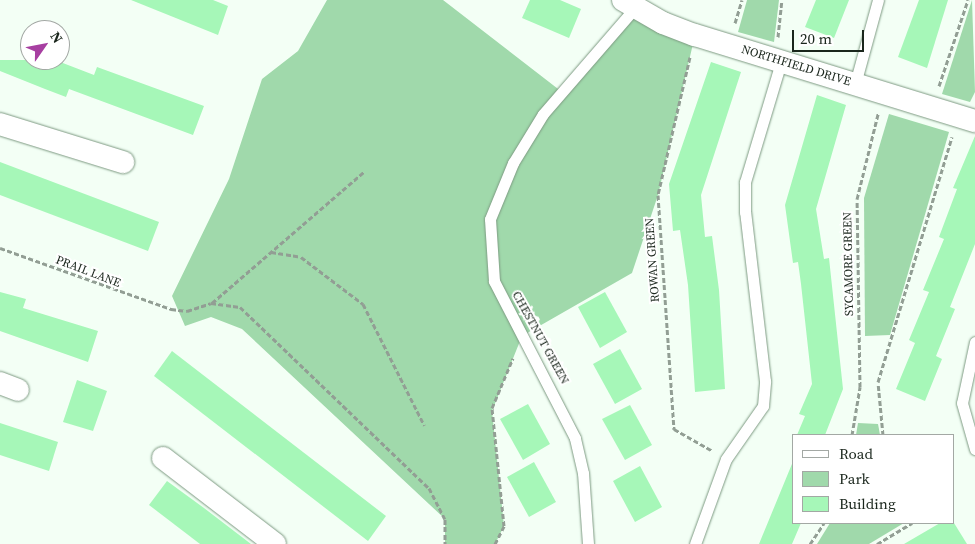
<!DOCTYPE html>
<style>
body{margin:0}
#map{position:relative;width:975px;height:544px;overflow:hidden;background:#f3fff5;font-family:"Source Serif 4",serif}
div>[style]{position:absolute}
.green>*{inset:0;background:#a0d9ab}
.building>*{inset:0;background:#a6f7b8}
.path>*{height:3px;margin-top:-1.5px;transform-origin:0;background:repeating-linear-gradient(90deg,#929e94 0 5px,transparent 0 7.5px)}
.roads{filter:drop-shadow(0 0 1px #7d9a82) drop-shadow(0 0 1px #7d9a82)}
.lane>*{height:11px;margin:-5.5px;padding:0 5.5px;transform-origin:5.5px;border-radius:5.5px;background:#fff}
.street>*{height:22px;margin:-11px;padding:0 11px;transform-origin:11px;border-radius:11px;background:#fff}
span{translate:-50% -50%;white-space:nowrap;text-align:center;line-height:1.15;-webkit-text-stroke:4px #fff;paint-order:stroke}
.street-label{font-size:12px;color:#1a261c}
.legend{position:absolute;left:792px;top:434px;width:162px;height:90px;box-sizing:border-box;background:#fff;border:1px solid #a3a8a4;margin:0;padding:6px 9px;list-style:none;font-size:15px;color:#1a261c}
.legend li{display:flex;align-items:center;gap:10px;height:25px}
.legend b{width:25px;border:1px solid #a3a8a4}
.north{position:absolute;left:20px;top:20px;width:50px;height:50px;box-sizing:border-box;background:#fff;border:1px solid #a3a8a4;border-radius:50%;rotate:57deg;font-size:14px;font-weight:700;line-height:20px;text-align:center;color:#1a261c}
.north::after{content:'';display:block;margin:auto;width:18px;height:22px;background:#a73fa1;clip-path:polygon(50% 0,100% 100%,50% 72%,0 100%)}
.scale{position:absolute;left:792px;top:30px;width:72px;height:22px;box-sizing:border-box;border:2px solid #1a261c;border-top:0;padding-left:6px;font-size:15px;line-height:18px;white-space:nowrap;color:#1a261c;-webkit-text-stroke:4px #fff;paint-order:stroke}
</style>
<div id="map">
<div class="green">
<div style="clip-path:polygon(327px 0,443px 0,562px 92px,634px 9px,695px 35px,658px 195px,632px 273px,522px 336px,492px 411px,504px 526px,495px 544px,445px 544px,445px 519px,242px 329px,211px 317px,185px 326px,172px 296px,229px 179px,262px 79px,298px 51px)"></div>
<div style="clip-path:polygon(747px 0,779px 0,774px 42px,738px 32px)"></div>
<div style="clip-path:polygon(972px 0,975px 92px,970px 102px,942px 94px)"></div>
<div style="clip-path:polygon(889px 114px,949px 132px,890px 335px,865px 336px,864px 198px)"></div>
<div style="clip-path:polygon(858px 423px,878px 424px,880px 435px,856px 435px)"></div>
<div style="clip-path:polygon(830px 523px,904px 523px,869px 544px,817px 544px)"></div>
</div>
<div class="building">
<div style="clip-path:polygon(131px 0,213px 0,228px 6px,218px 35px)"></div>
<div style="clip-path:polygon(530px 0,560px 0,581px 9px,569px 38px,522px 18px)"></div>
<div style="clip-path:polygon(816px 0,849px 0,834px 38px,805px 27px)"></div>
<div style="clip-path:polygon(919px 0,948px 0,927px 68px,898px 57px)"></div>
<div style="clip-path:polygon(0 60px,55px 60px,94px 75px,97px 67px,204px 106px,193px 135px,69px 89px,66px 97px,45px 89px,0 71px)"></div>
<div style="clip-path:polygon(711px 62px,741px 72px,701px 195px,705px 237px,712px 236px,719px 290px,725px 389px,695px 392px,688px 285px,680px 230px,673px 231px,669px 184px)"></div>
<div style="clip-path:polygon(817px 95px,846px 105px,816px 209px,824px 259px,829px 258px,843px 389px,825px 435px,797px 435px,805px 416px,799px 414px,812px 384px,801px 284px,798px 262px,793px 263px,785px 205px)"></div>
<div style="clip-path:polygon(975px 136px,975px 244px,950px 307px,955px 309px,936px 356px,942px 359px,925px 401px,896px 389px,915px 343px,909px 340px,929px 292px,923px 290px,944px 239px,939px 237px,957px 189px,953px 188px)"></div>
<div style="clip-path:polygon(0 162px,159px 222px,148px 251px,0 195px)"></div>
<div style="clip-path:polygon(0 292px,26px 299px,23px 308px,98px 331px,88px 362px,0 331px)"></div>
<div style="clip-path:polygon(605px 292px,627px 332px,600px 348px,578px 307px)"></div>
<div style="clip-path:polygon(620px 349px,642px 389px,615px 404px,593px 364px)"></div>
<div style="clip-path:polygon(172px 351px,386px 516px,368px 541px,154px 376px)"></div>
<div style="clip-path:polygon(77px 380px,107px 391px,93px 431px,63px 422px)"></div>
<div style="clip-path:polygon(528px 404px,550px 444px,523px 460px,500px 419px)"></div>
<div style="clip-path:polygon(630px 405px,652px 445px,625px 460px,602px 419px)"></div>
<div style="clip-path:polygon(0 423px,58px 442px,49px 471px,0 455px)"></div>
<div style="clip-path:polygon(794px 459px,794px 523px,801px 523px,792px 544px,759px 544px)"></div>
<div style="clip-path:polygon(534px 462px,556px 502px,529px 517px,507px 477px)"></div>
<div style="clip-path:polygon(640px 466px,662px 507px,635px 522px,613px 481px)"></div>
<div style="clip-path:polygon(167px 481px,204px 508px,251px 544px,200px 544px,149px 505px)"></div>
<div style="clip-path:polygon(954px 523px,967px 544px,904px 544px,940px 523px)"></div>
</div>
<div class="path">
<div style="left:735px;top:23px;width:24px;rotate:-73deg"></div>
<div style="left:778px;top:37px;width:37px;rotate:-84deg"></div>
<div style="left:690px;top:57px;width:142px;rotate:103.1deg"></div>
<div style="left:658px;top:195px;width:235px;rotate:86.1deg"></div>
<div style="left:674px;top:429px;width:43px;rotate:29.6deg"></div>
<div style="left:939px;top:86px;width:91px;rotate:-71.4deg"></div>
<div style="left:0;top:248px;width:182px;rotate:19.6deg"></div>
<div style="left:171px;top:309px;width:16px;rotate:7deg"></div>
<div style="left:187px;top:311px;width:25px;rotate:-18deg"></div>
<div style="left:211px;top:303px;width:29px;rotate:8deg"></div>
<div style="left:240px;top:307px;width:262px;rotate:43.8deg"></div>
<div style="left:429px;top:488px;width:35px;rotate:63deg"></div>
<div style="left:445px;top:519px;width:25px;rotate:90deg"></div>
<div style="left:271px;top:252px;width:30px;rotate:9deg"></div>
<div style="left:301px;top:257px;width:78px;rotate:37.2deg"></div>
<div style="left:363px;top:304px;width:136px;rotate:63.2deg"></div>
<div style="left:212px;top:303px;width:201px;rotate:-40.8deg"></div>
<div style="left:852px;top:435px;width:49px;rotate:-80.5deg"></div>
<div style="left:860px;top:387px;width:188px;rotate:-90.9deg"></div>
<div style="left:857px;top:199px;width:88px;rotate:-76.1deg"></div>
<div style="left:883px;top:435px;width:53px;rotate:-95.4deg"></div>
<div style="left:878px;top:382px;width:256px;rotate:-73.2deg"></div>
<div style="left:495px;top:544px;width:20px;rotate:-63deg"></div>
<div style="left:504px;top:526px;width:119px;rotate:-95.8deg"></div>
<div style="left:492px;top:408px;width:54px;rotate:-67.2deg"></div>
<div style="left:810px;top:544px;width:25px;rotate:-56deg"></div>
<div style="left:877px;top:544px;width:41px;rotate:-31deg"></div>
</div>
<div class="roads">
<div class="lane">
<div style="left:855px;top:84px;width:87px;rotate:-74.7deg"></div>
<div style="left:975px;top:342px;width:62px;rotate:102deg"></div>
<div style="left:962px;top:403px;width:48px;rotate:74.2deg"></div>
<div style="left:588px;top:544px;width:71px;rotate:-94deg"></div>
<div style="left:583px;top:473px;width:36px;rotate:-103deg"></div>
<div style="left:575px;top:438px;width:177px;rotate:-117.3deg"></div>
<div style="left:494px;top:281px;width:62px;rotate:-93.7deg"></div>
<div style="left:490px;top:219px;width:61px;rotate:-67.7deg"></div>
<div style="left:513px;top:163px;width:57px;rotate:-58.5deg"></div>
<div style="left:543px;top:114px;width:139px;rotate:-49.1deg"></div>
<div style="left:695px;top:544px;width:90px;rotate:-70deg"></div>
<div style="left:726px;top:459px;width:65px;rotate:-55.1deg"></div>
<div style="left:763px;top:406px;width:25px;rotate:-85deg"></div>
<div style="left:765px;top:381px;width:170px;rotate:-96.7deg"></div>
<div style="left:745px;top:212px;width:30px;rotate:-90deg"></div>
<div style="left:745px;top:182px;width:125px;rotate:-73.3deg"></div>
</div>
<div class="street">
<div style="left:623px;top:0;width:46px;rotate:29.9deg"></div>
<div style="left:663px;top:23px;width:34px;rotate:21deg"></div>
<div style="left:695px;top:35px;width:293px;rotate:17.1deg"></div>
<div style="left:0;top:124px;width:129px;rotate:17.2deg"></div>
<div style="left:0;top:383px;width:19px;rotate:21deg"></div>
<div style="left:163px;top:458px;width:141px;rotate:37.5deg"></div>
</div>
</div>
<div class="street-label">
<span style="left:796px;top:66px;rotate:17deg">NORTHFIELD DRIVE</span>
<span style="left:653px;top:260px;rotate:-94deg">ROWAN GREEN</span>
<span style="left:849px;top:264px;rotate:-91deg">SYCAMORE GREEN</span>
<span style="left:88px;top:272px;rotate:21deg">PRAIL LANE</span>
<span style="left:540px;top:338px;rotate:61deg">CHESTNUT GREEN</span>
</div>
<ul class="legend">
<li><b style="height:6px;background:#fff"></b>Road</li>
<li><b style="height:14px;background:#a0d9ab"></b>Park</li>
<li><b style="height:14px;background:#a6f7b8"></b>Building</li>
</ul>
<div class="north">N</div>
<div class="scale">20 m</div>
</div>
